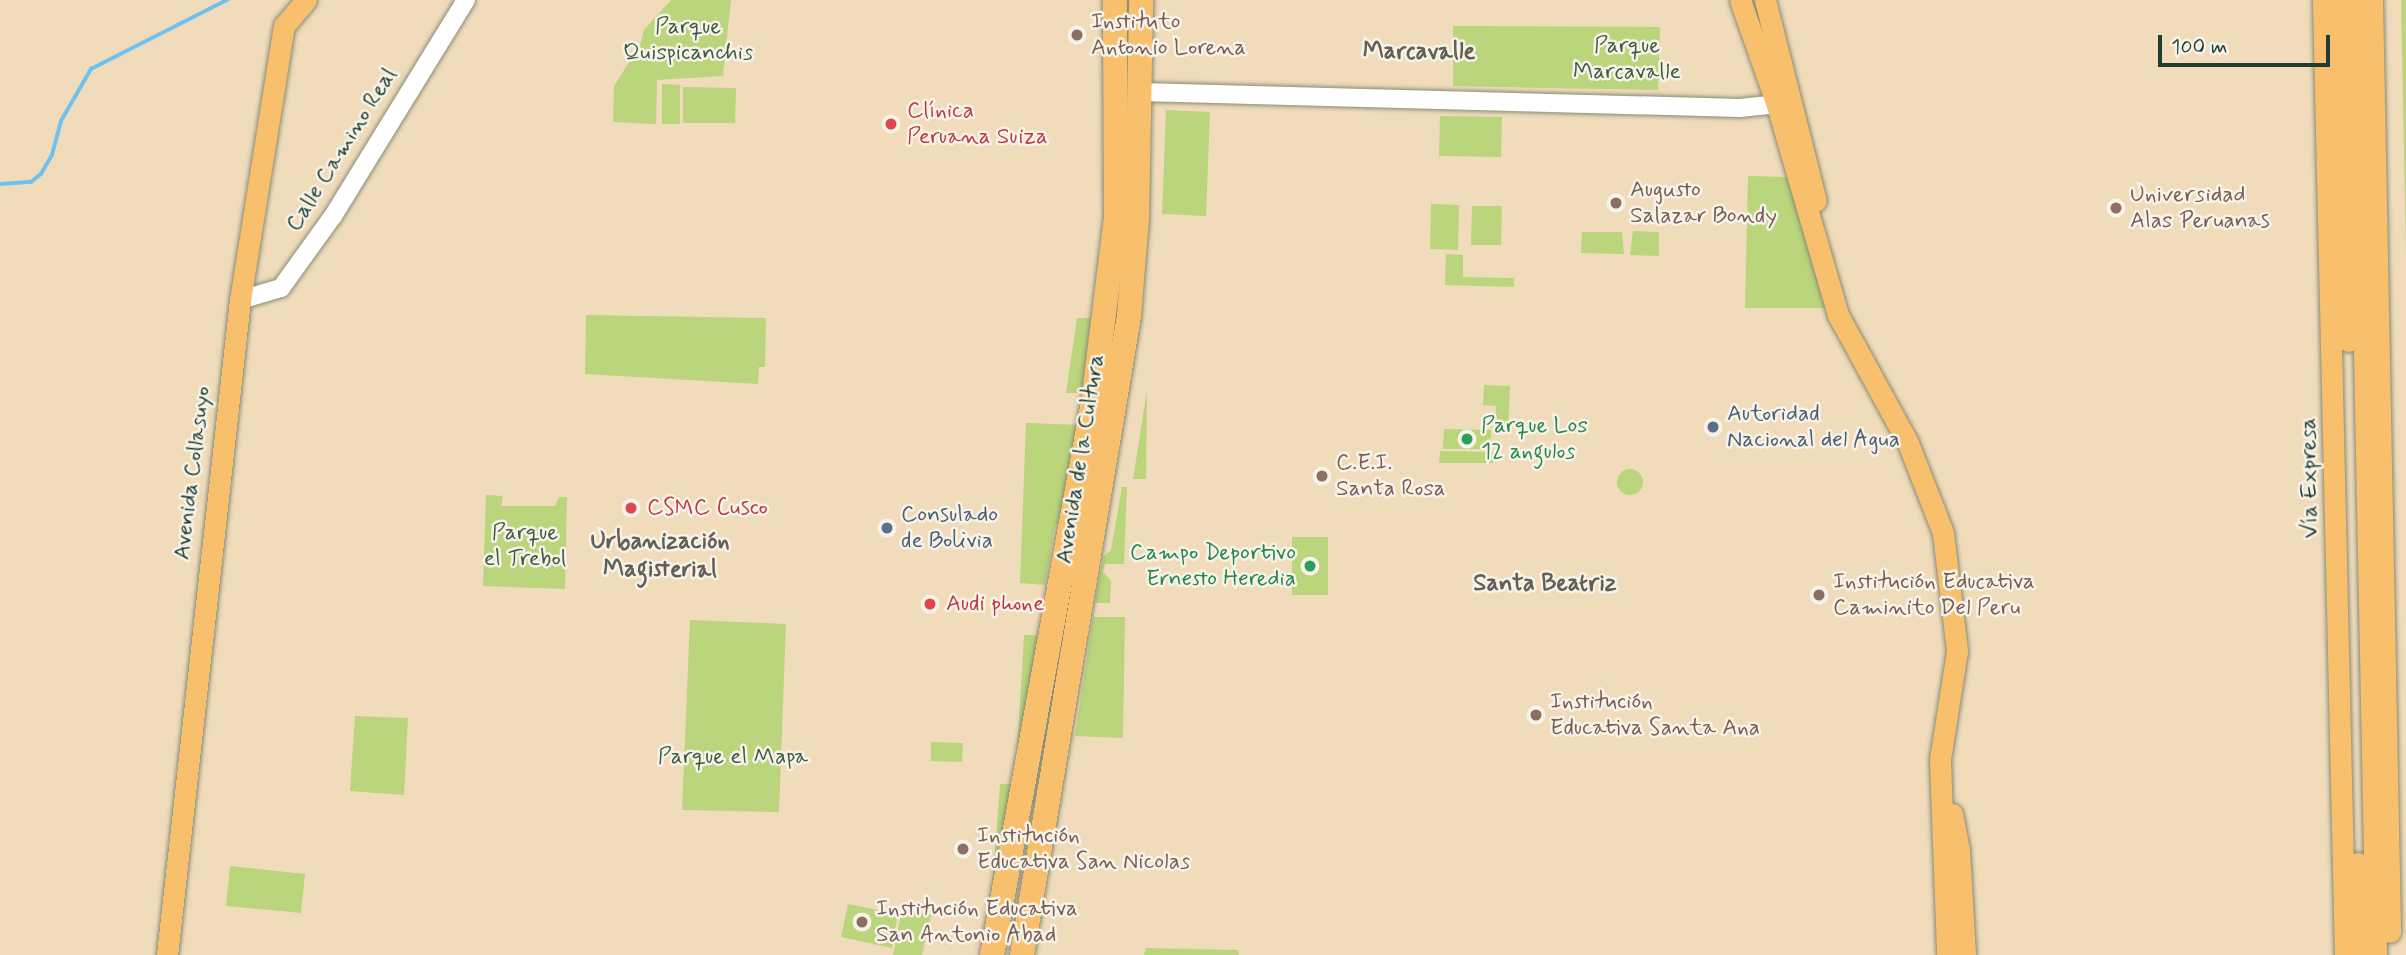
<!DOCTYPE html>
<meta charset="utf-8">
<style>
body{margin:0}
#map{position:relative;width:2406px;height:955px;overflow:hidden;background:#f0dcbb;font-family:Mynerve,sans-serif}
div>[style]{position:absolute}
.green>*{inset:0;background:#bad57b}
.round{border-radius:50%}
.stream>*{height:3.5px;margin:-1.75px;padding:0 1.75px;transform-origin:1.75px;border-radius:1.75px;background:#72c1ed}
.roads{filter:drop-shadow(0 0 2px #888c78) drop-shadow(0 0 2px #888c78)}
.minor>*{height:18px;margin:-9px;padding:0 9px;transform-origin:9px;border-radius:9px;background:#fff}
.major>*{height:21px;margin:-10.5px;padding:0 10.5px;transform-origin:10.5px;border-radius:10.5px;background:#f8bf6c}
.highway>*{height:24px;margin:-12px;padding:0 12px;transform-origin:12px;border-radius:12px;background:#f8bf6c}
.dots>*{width:19px;height:19px;translate:-50% -50%;box-sizing:border-box;border:4px solid #f7f3e8;border-radius:50%}
span{translate:-50% -50%;white-space:nowrap;text-align:center;line-height:1.15;-webkit-text-stroke:5px #f7f3e8;paint-order:stroke}
.education-label{font-size:23px;color:#785e54}
.left{translate:0 -50%;text-align:left}
.park-label{font-size:23px;color:#3e5b42}
.health-label{font-size:23px;color:#be3a42}
.street-label{font-size:23px;color:#1f3d34}
.service-label{font-size:23px;color:#4e5e75}
.leisure-label{font-size:23px;color:#27864d}
.right{translate:-100% -50%;text-align:right}
.neighbourhood-label{font-size:24px;color:#626056;font-weight:700}
.scale{position:absolute;left:2158px;top:35px;width:172px;height:32px;box-sizing:border-box;border:4px solid #1f3d34;border-top:0;padding-left:9px;font-size:21px;line-height:24px;white-space:nowrap;color:#1f3d34;-webkit-text-stroke:5px #f7f3e8;paint-order:stroke}
</style>
<div id="map">
<div class="green">
<div style="clip-path:polygon(671px 0,731px 0,723px 76px,657px 80px,656px 124px,613px 122px,614px 86px,640px 45px,644px 30px)"></div>
<div style="clip-path:polygon(2401px 0,2406px 0,2406px 256px)"></div>
<div style="clip-path:polygon(1453px 26px,1660px 27px,1658px 90px,1453px 86px)"></div>
<div style="clip-path:polygon(662px 84px,680px 85px,680px 124px,662px 124px)"></div>
<div style="clip-path:polygon(683px 87px,736px 88px,735px 123px,683px 123px)"></div>
<div style="clip-path:polygon(1166px 110px,1210px 112px,1206px 216px,1162px 214px)"></div>
<div style="clip-path:polygon(1440px 116px,1502px 117px,1501px 157px,1439px 156px)"></div>
<div style="clip-path:polygon(1748px 176px,1789px 177px,1829px 308px,1745px 308px)"></div>
<div style="clip-path:polygon(1431px 204px,1459px 205px,1458px 250px,1430px 249px)"></div>
<div style="clip-path:polygon(1472px 206px,1502px 206px,1501px 245px,1471px 245px)"></div>
<div style="clip-path:polygon(1633px 231px,1659px 232px,1659px 256px,1630px 255px)"></div>
<div style="clip-path:polygon(1582px 232px,1622px 232px,1624px 254px,1581px 253px)"></div>
<div style="clip-path:polygon(1446px 254px,1463px 255px,1463px 277px,1514px 278px,1514px 287px,1445px 285px)"></div>
<div style="clip-path:polygon(586px 315px,766px 318px,765px 367px,759px 367px,758px 384px,585px 374px)"></div>
<div style="clip-path:polygon(1077px 318px,1096px 318px,1086px 393px,1066px 393px)"></div>
<div style="clip-path:polygon(1484px 385px,1510px 386px,1508px 432px,1495px 431px,1496px 406px,1483px 405px)"></div>
<div style="clip-path:polygon(1147px 390px,1146px 479px,1133px 479px)"></div>
<div style="clip-path:polygon(1026px 423px,1082px 425px,1066px 512px,1055px 526px,1045px 585px,1020px 583px)"></div>
<div style="clip-path:polygon(1444px 429px,1491px 430px,1491px 449px,1443px 449px)"></div>
<div style="clip-path:polygon(1440px 451px,1494px 452px,1493px 463px,1439px 463px)"></div>
<div class="round" style="left:1617px;top:469px;width:26px;height:26px"></div>
<div style="clip-path:polygon(1122px 487px,1127px 487px,1124px 564px,1105px 564px,1103px 572px,1111px 581px,1110px 603px,1095px 603px,1103px 557px,1111px 550px)"></div>
<div style="clip-path:polygon(486px 495px,503px 496px,501px 506px,555px 506px,559px 497px,567px 497px,565px 589px,483px 586px)"></div>
<div style="clip-path:polygon(1292px 537px,1328px 537px,1328px 595px,1292px 595px)"></div>
<div style="clip-path:polygon(1093px 617px,1125px 617px,1123px 738px,1075px 736px)"></div>
<div style="clip-path:polygon(690px 620px,786px 624px,779px 812px,682px 810px)"></div>
<div style="clip-path:polygon(1024px 635px,1041px 635px,1016px 769px)"></div>
<div style="clip-path:polygon(355px 716px,408px 718px,404px 795px,350px 791px)"></div>
<div style="clip-path:polygon(931px 742px,963px 743px,962px 762px,931px 761px)"></div>
<div style="clip-path:polygon(1000px 784px,1015px 784px,998px 880px,993px 879px)"></div>
<div style="clip-path:polygon(230px 866px,305px 874px,301px 913px,226px 906px)"></div>
<div style="clip-path:polygon(848px 904px,898px 914px,892px 948px,841px 937px)"></div>
<div style="clip-path:polygon(902px 909px,931px 915px,922px 955px,893px 955px)"></div>
<div style="clip-path:polygon(1146px 948px,1238px 950px,1239px 955px,1144px 955px)"></div>
</div>
<div class="stream">
<div style="left:0;top:184px;width:31px;rotate:-4deg"></div>
<div style="left:31px;top:182px;width:13px;rotate:-39deg"></div>
<div style="left:41px;top:174px;width:22px;rotate:-60deg"></div>
<div style="left:52px;top:155px;width:35px;rotate:-75deg"></div>
<div style="left:61px;top:121px;width:60px;rotate:-60deg"></div>
<div style="left:91px;top:69px;width:153px;rotate:-26.9deg"></div>
</div>
<div class="roads">
<div class="minor">
<div style="left:1141px;top:92px;width:599px;rotate:1.53deg"></div>
<div style="left:1740px;top:108px;width:48px;rotate:-5.9deg"></div>
<div style="left:240px;top:300px;width:43px;rotate:-16.3deg"></div>
<div style="left:281px;top:288px;width:89px;rotate:-54.2deg"></div>
<div style="left:333px;top:216px;width:254px;rotate:-58.4deg"></div>
</div>
<div class="major">
<div style="left:1740px;top:0;width:111px;rotate:70.6deg"></div>
<div style="left:1777px;top:105px;width:219px;rotate:73.8deg"></div>
<div style="left:1838px;top:315px;width:146px;rotate:61.3deg"></div>
<div style="left:1908px;top:443px;width:97px;rotate:68.7deg"></div>
<div style="left:1943px;top:533px;width:119px;rotate:83.2deg"></div>
<div style="left:1957px;top:651px;width:110px;rotate:98.9deg"></div>
<div style="left:1940px;top:760px;width:195px;rotate:87.9deg"></div>
<div style="left:1765px;top:0;width:207px;rotate:75.8deg"></div>
<div style="left:2323px;top:0;width:955px;rotate:88.68deg"></div>
<div style="left:2341px;top:0;width:341px;rotate:88.8deg"></div>
<div style="left:2357px;top:0;width:955px;rotate:88.86deg"></div>
<div style="left:2372px;top:0;width:932px;rotate:88.89deg"></div>
<div style="left:1952px;top:814px;width:37px;rotate:79deg"></div>
<div style="left:1959px;top:850px;width:105px;rotate:86.7deg"></div>
<div style="left:2358px;top:863px;width:92px;rotate:88.8deg"></div>
<div style="left:167px;top:955px;width:659px;rotate:-83.64deg"></div>
<div style="left:240px;top:300px;width:278px;rotate:-80.9deg"></div>
<div style="left:284px;top:26px;width:34px;rotate:-50deg"></div>
</div>
<div class="highway">
<div style="left:992px;top:955px;width:562px;rotate:-79.65deg"></div>
<div style="left:1093px;top:402px;width:186px;rotate:-82.9deg"></div>
<div style="left:1116px;top:217px;width:217px;rotate:-90.3deg"></div>
<div style="left:1022px;top:955px;width:648px;rotate:-80.49deg"></div>
<div style="left:1129px;top:316px;width:98px;rotate:-85.3deg"></div>
<div style="left:1137px;top:218px;width:218px;rotate:-88.9deg"></div>
</div>
</div>
<div class="dots">
<div style="left:1077px;top:35px;background:#8d6e63"></div>
<div style="left:891px;top:124px;background:#e0444e"></div>
<div style="left:1616px;top:203px;background:#8d6e63"></div>
<div style="left:2116px;top:208px;background:#8d6e63"></div>
<div style="left:1713px;top:427px;background:#5c6f8a"></div>
<div style="left:1467px;top:439px;background:#2e9e5b"></div>
<div style="left:1322px;top:476px;background:#8d6e63"></div>
<div style="left:631px;top:508px;background:#e0444e"></div>
<div style="left:887px;top:528px;background:#5c6f8a"></div>
<div style="left:1310px;top:566px;background:#2e9e5b"></div>
<div style="left:1819px;top:595px;background:#8d6e63"></div>
<div style="left:930px;top:604px;background:#e0444e"></div>
<div style="left:1536px;top:715px;background:#8d6e63"></div>
<div style="left:963px;top:849px;background:#8d6e63"></div>
<div style="left:862px;top:922px;background:#8d6e63"></div>
</div>
<div class="education-label">
<span class="left" style="left:1091px;top:35px">Instituto<br>Antonio Lorena</span>
<span class="left" style="left:1630px;top:203px">Augusto<br>Salazar Bondy</span>
<span class="left" style="left:2130px;top:208px">Universidad<br>Alas Peruanas</span>
<span class="left" style="left:1336px;top:476px">C.E.I.<br>Santa Rosa</span>
<span class="left" style="left:1833px;top:595px">Institución Educativa<br>Caminito Del Peru</span>
<span class="left" style="left:1550px;top:715px">Institución<br>Educativa Santa Ana</span>
<span class="left" style="left:977px;top:849px">Institución<br>Educativa San Nicolas</span>
<span class="left" style="left:876px;top:922px">Institución Educativa<br>San Antonio Abad</span>
</div>
<div class="park-label">
<span style="left:688px;top:40px">Parque<br>Quispicanchis</span>
<span style="left:1627px;top:59px">Parque<br>Marcavalle</span>
<span style="left:525px;top:546px">Parque<br>el Trebol</span>
<span style="left:733px;top:757px">Parque el Mapa</span>
</div>
<div class="health-label">
<span class="left" style="left:907px;top:124px">Clínica<br>Peruana Suiza</span>
<span class="left" style="left:647px;top:508px">CSMC Cusco</span>
<span class="left" style="left:946px;top:604px">Audi phone</span>
</div>
<div class="street-label">
<span style="left:342px;top:150px;rotate:-58deg">Calle Camino Real</span>
<span style="left:1081px;top:459px;rotate:-81deg">Avenida de la Cultura</span>
<span style="left:193px;top:473px;rotate:-83deg">Avenida Collasuyo</span>
<span style="left:2310px;top:478px;rotate:-91deg">Vía Expresa</span>
</div>
<div class="service-label">
<span class="left" style="left:1727px;top:427px">Autoridad<br>Nacional del Agua</span>
<span class="left" style="left:901px;top:528px">Consulado<br>de Bolivia</span>
</div>
<div class="leisure-label">
<span class="left" style="left:1481px;top:439px">Parque Los<br>12 angulos</span>
<span class="right" style="left:1296px;top:566px">Campo Deportivo<br>Ernesto Heredia</span>
</div>
<div class="neighbourhood-label">
<span style="left:1419px;top:52px">Marcavalle</span>
<span style="left:660px;top:556px">Urbanización<br>Magisterial</span>
<span style="left:1545px;top:584px">Santa Beatriz</span>
</div>
<div class="scale">100 m</div>
</div>
